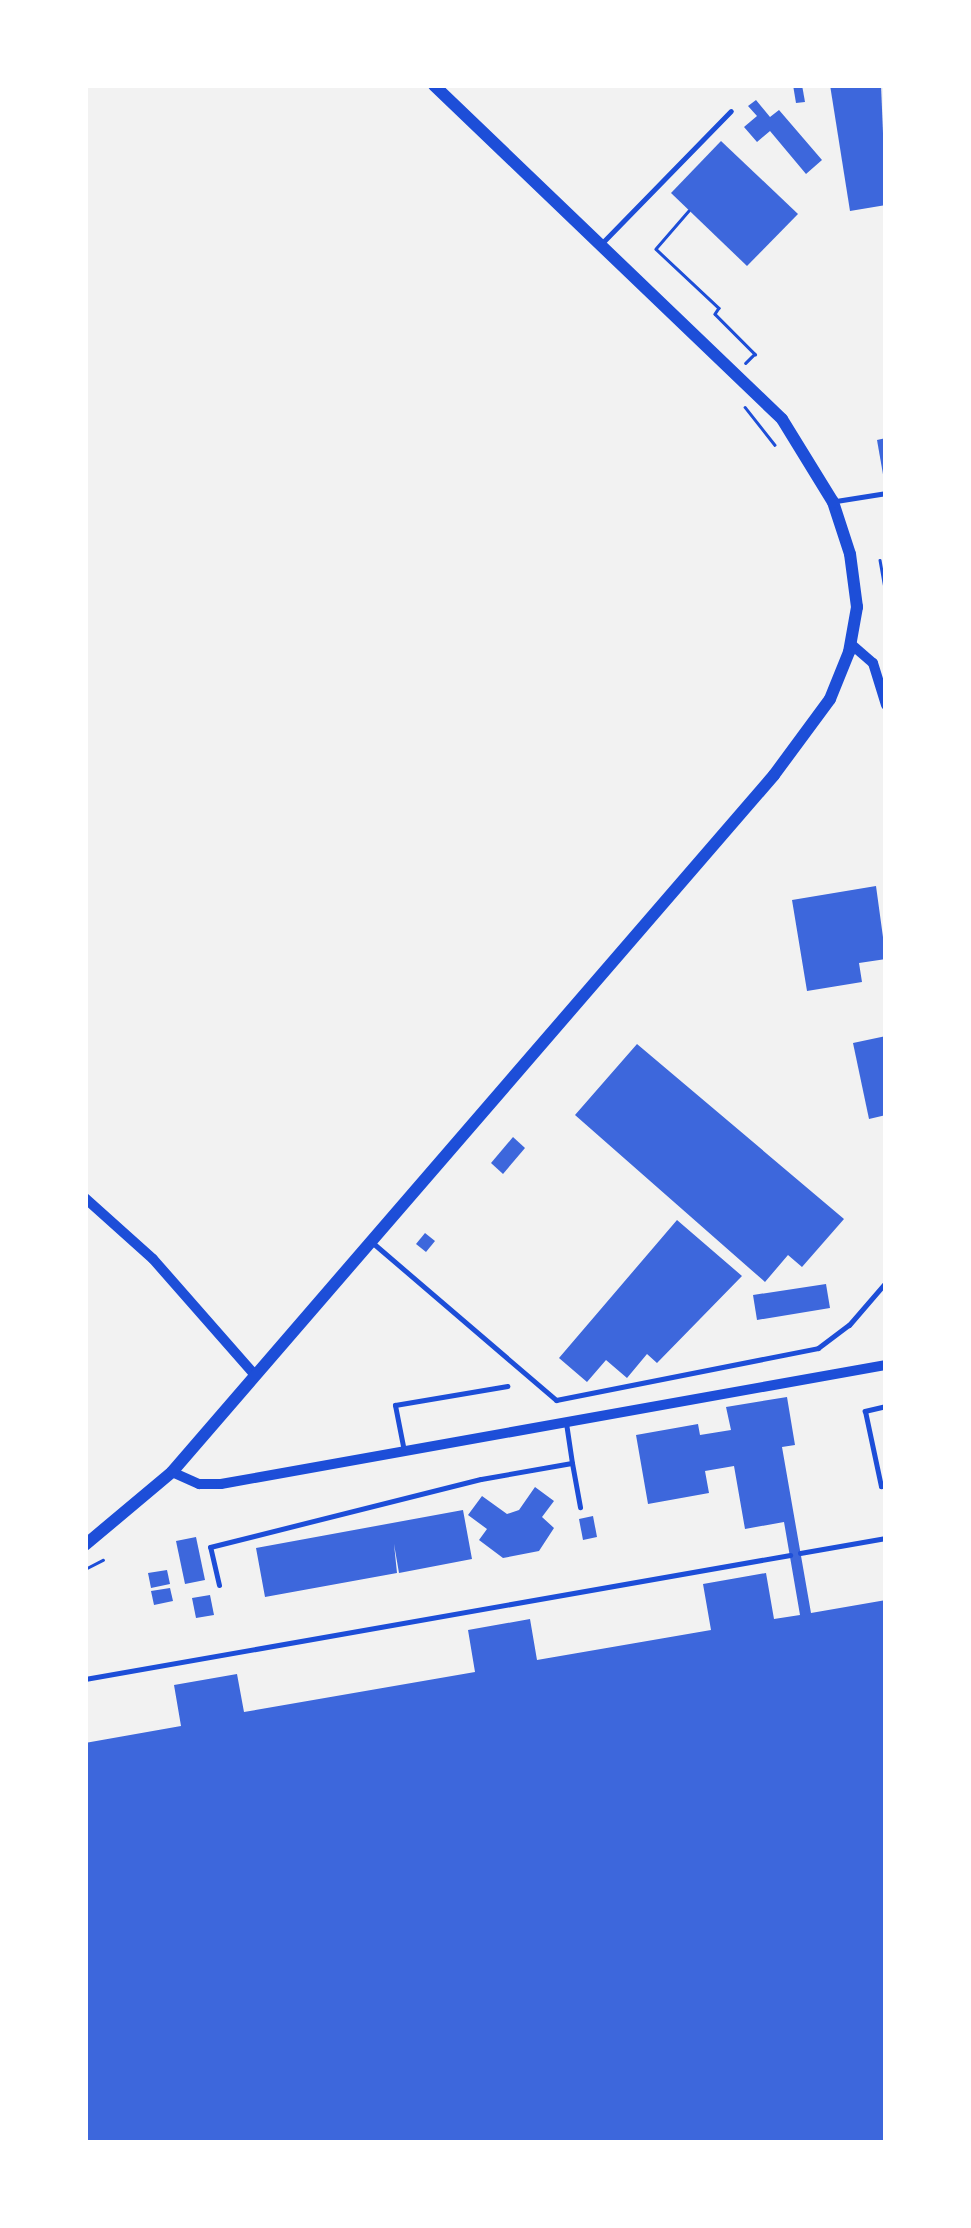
<!DOCTYPE html>
<style>
body{margin:0}
#map{position:relative;width:971px;height:2228px;overflow:hidden;background:#f2f2f2;font-family:Spectral,serif}
div>[style]{position:absolute}
.building>*{inset:0;background:#3d67dc}
.path>*{height:2.5px;margin:-1.25px;padding:0 1.25px;transform-origin:1.25px;border-radius:1.25px;background:#1d4ed8}
.service>*{height:5px;margin:-2.5px;padding:0 2.5px;transform-origin:2.5px;border-radius:2.5px;background:#1d4ed8}
.minor>*{height:10px;margin:-5px;padding:0 5px;transform-origin:5px;border-radius:5px;background:#1d4ed8}
.tertiary>*{height:12px;margin:-6px;padding:0 6px;transform-origin:6px;border-radius:6px;background:#1d4ed8}
span{translate:-50% -50%;white-space:nowrap;text-align:center;line-height:1.15;-webkit-text-stroke:10px #fff;paint-order:stroke}
.frame{position:absolute;inset:0;border:88px solid #fff;pointer-events:none}
</style>
<div id="map">
<div class="building">
<div style="clip-path:polygon(793px 85px,802px 85px,805px 102px,796px 103px)"></div>
<div style="clip-path:polygon(830px 85px,881px 85px,886px 205px,850px 211px)"></div>
<div style="clip-path:polygon(756px 100px,770px 117px,779px 110px,822px 160px,806px 174px,770px 131px,757px 142px,744px 127px,757px 116px,748px 106px)"></div>
<div style="clip-path:polygon(721px 141px,798px 214px,747px 266px,671px 193px)"></div>
<div style="clip-path:polygon(886px 438px,886px 480px,884px 480px,877px 440px)"></div>
<div style="clip-path:polygon(876px 886px,886px 959px,859px 963px,862px 982px,807px 991px,792px 900px)"></div>
<div style="clip-path:polygon(886px 1036px,886px 1115px,869px 1119px,853px 1043px)"></div>
<div style="clip-path:polygon(637px 1044px,844px 1219px,802px 1267px,788px 1255px,765px 1282px,575px 1115px)"></div>
<div style="clip-path:polygon(513px 1137px,525px 1148px,503px 1174px,491px 1163px)"></div>
<div style="clip-path:polygon(677px 1220px,742px 1276px,657px 1363px,647px 1354px,627px 1378px,606px 1360px,587px 1382px,559px 1358px)"></div>
<div style="clip-path:polygon(425px 1233px,435px 1241px,426px 1252px,416px 1244px)"></div>
<div style="clip-path:polygon(826px 1284px,830px 1308px,757px 1320px,753px 1295px)"></div>
<div style="clip-path:polygon(787px 1397px,795px 1445px,782px 1447px,811px 1613px,886px 1600px,886px 2143px,85px 2143px,85px 1743px,181px 1726px,174px 1685px,237px 1674px,244px 1712px,475px 1672px,468px 1630px,530px 1619px,537px 1660px,711px 1630px,703px 1584px,766px 1573px,774px 1619px,800px 1615px,784px 1522px,745px 1529px,734px 1466px,705px 1471px,709px 1493px,648px 1504px,636px 1435px,698px 1424px,700px 1435px,731px 1430px,726px 1407px)"></div>
<div style="clip-path:polygon(535px 1487px,554px 1501px,542px 1517px,554px 1528px,539px 1551px,503px 1558px,479px 1540px,487px 1529px,468px 1515px,482px 1496px,507px 1514px,519px 1510px)"></div>
<div style="clip-path:polygon(463px 1510px,472px 1559px,399px 1573px,394px 1544px,397px 1573px,265px 1597px,256px 1548px)"></div>
<div style="clip-path:polygon(593px 1516px,597px 1537px,583px 1540px,579px 1519px)"></div>
<div style="clip-path:polygon(196px 1537px,205px 1580px,185px 1584px,176px 1541px)"></div>
<div style="clip-path:polygon(167px 1570px,170px 1584px,151px 1588px,148px 1573px)"></div>
<div style="clip-path:polygon(170px 1588px,173px 1601px,154px 1605px,151px 1591px)"></div>
<div style="clip-path:polygon(210px 1595px,214px 1615px,196px 1618px,192px 1598px)"></div>
</div>
<div class="path">
<div style="left:689px;top:211px;width:50px;rotate:131deg"></div>
<div style="left:656px;top:249px;width:86px;rotate:43.1deg"></div>
<div style="left:719px;top:308px;width:7px;rotate:124deg"></div>
<div style="left:715px;top:314px;width:57px;rotate:45deg"></div>
<div style="left:755px;top:354px;width:13px;rotate:135deg"></div>
<div style="left:745px;top:407px;width:48px;rotate:51.7deg"></div>
<div style="left:880px;top:560px;width:36px;rotate:80deg"></div>
<div style="left:85px;top:1569px;width:20px;rotate:-27deg"></div>
</div>
<div class="service">
<div style="left:603px;top:242px;width:183px;rotate:-45.7deg"></div>
<div style="left:836px;top:501px;width:51px;rotate:-9.1deg"></div>
<div style="left:374px;top:1244px;width:240px;rotate:40.6deg"></div>
<div style="left:556px;top:1400px;width:267px;rotate:-11.2deg"></div>
<div style="left:818px;top:1348px;width:39px;rotate:-37deg"></div>
<div style="left:849px;top:1325px;width:57px;rotate:-49.3deg"></div>
<div style="left:886px;top:1406px;width:22px;rotate:167deg"></div>
<div style="left:865px;top:1411px;width:77px;rotate:78deg"></div>
<div style="left:881px;top:1486px;width:5px;rotate:-11deg"></div>
<div style="left:404px;top:1451px;width:47px;rotate:-101.1deg"></div>
<div style="left:395px;top:1405px;width:114px;rotate:-9.6deg"></div>
<div style="left:572px;top:1463px;width:45px;rotate:79.7deg"></div>
<div style="left:800px;top:1553px;width:87px;rotate:-9.9deg"></div>
<div style="left:219px;top:1585px;width:39px;rotate:-103deg"></div>
<div style="left:210px;top:1547px;width:279px;rotate:-14.1deg"></div>
<div style="left:481px;top:1479px;width:92px;rotate:-10deg"></div>
<div style="left:572px;top:1463px;width:40px;rotate:-98.5deg"></div>
<div style="left:85px;top:1679px;width:716px;rotate:-9.98deg"></div>
</div>
<div class="minor">
<div style="left:851px;top:644px;width:29px;rotate:41deg"></div>
<div style="left:873px;top:663px;width:44px;rotate:72.8deg"></div>
<div style="left:85px;top:1198px;width:91px;rotate:41.9deg"></div>
<div style="left:153px;top:1259px;width:154px;rotate:48.7deg"></div>
<div style="left:172px;top:1472px;width:30px;rotate:24deg"></div>
<div style="left:199px;top:1484px;width:22px"></div>
<div style="left:221px;top:1484px;width:676px;rotate:-10.15deg"></div>
</div>
<div class="tertiary">
<div style="left:85px;top:1545px;width:114px;rotate:-40deg"></div>
<div style="left:172px;top:1472px;width:921px;rotate:-49.18deg"></div>
<div style="left:774px;top:775px;width:94px;rotate:-53.6deg"></div>
<div style="left:830px;top:699px;width:51px;rotate:-68deg"></div>
<div style="left:849px;top:652px;width:46px;rotate:-79.9deg"></div>
<div style="left:857px;top:607px;width:53px;rotate:-97.5deg"></div>
<div style="left:850px;top:554px;width:55px;rotate:-108.1deg"></div>
<div style="left:833px;top:502px;width:97px;rotate:-121.6deg"></div>
<div style="left:782px;top:419px;width:482px;rotate:-136.2deg"></div>
</div>
<div class="frame"></div>
</div>
